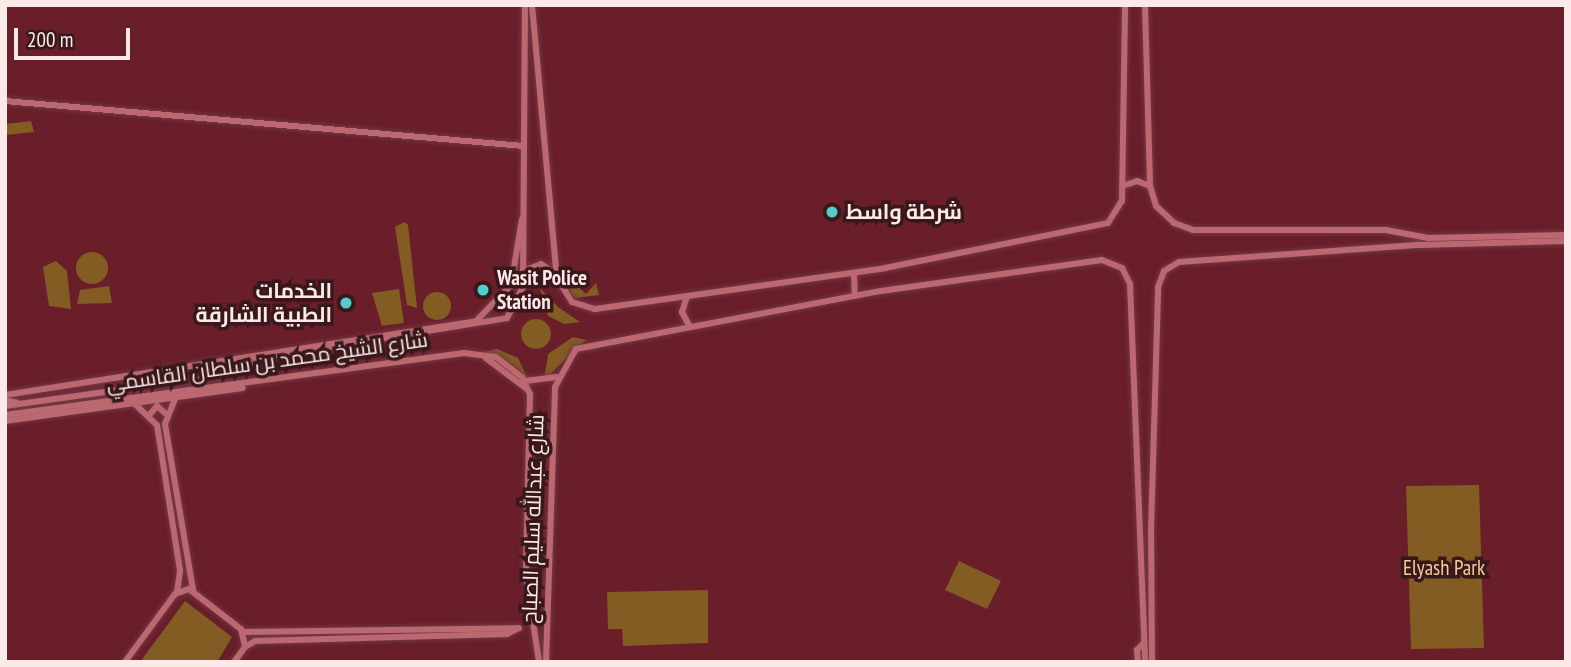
<!DOCTYPE html>
<meta charset="utf-8">
<style>
body{margin:0}
#map{position:relative;width:1571px;height:667px;overflow:hidden;background:#691e2a;font-family:"PT Sans Narrow",Cairo,sans-serif}
div>[style]{position:absolute}
.green>*{inset:0;background:#825c23}
.round{border-radius:50%}
.roads{filter:drop-shadow(0 0 2px #743845) drop-shadow(0 0 2px #743845)}
.secondary>*{height:6px;margin:-3px;padding:0 3px;transform-origin:3px;border-radius:3px;background:#bb6870}
.dots>*{width:19px;height:19px;translate:-50% -50%;box-sizing:border-box;border:4px solid #39181b;border-radius:50%}
span{translate:-50% -50%;white-space:nowrap;text-align:center;line-height:1.15;-webkit-text-stroke:7px #39181b;paint-order:stroke}
.poi-label{font-size:21px;color:#fbe8e8;font-weight:700}
.left{translate:0 -50%;text-align:left}
.right{translate:-100% -50%;text-align:right}
.street-label{font-size:21px;color:#fbe8e8}
.park-label{font-size:21px;color:#f2cd9c}
.frame{position:absolute;inset:0;border:7px solid #fbe8e8;pointer-events:none}
.scale{position:absolute;left:14px;top:28px;width:116px;height:32px;box-sizing:border-box;border:4px solid #fbe8e8;border-top:0;padding-left:9px;font-size:21px;line-height:24px;white-space:nowrap;color:#fbe8e8;-webkit-text-stroke:5px #39181b;paint-order:stroke}
</style>
<div id="map">
<div class="green">
<div style="clip-path:polygon(31px 121px,34px 132px,5px 135px,5px 124px)"></div>
<div style="clip-path:polygon(404px 222px,408px 225px,417px 308px,407px 305px,395px 227px)"></div>
<div class="round" style="left:76px;top:252px;width:32px;height:32px"></div>
<div style="clip-path:polygon(56px 261px,67px 271px,71px 309px,49px 306px,43px 267px)"></div>
<div style="clip-path:polygon(563px 273px,586px 294px,596px 283px,599px 295px,575px 298px,563px 286px)"></div>
<div style="clip-path:polygon(109px 286px,112px 303px,77px 304px,80px 290px)"></div>
<div style="clip-path:polygon(540px 288px,558px 307px,580px 322px,564px 324px,548px 316px)"></div>
<div style="clip-path:polygon(399px 289px,404px 323px,382px 326px,372px 293px)"></div>
<div class="round" style="left:423px;top:292px;width:28px;height:28px"></div>
<div class="round" style="left:521px;top:319px;width:30px;height:30px"></div>
<div style="clip-path:polygon(573px 337px,586px 340px,544px 380px,548px 354px)"></div>
<div style="clip-path:polygon(497px 349px,518px 358px,529px 381px,483px 352px)"></div>
<div style="clip-path:polygon(1479px 485px,1484px 648px,1411px 649px,1406px 486px)"></div>
<div style="clip-path:polygon(959px 561px,1001px 581px,987px 609px,945px 590px)"></div>
<div style="clip-path:polygon(708px 590px,708px 643px,623px 646px,622px 629px,608px 629px,607px 592px)"></div>
<div style="clip-path:polygon(185px 601px,232px 637px,217px 662px,140px 662px)"></div>
</div>
<div class="roads">
<div class="secondary">
<div style="left:532px;top:5px;width:274px;rotate:84.8deg"></div>
<div style="left:557px;top:278px;width:28px;rotate:58deg"></div>
<div style="left:572px;top:302px;width:24px;rotate:17deg"></div>
<div style="left:595px;top:309px;width:293px;rotate:-8deg"></div>
<div style="left:885px;top:268px;width:227px;rotate:-11.4deg"></div>
<div style="left:1108px;top:223px;width:26px;rotate:-58deg"></div>
<div style="left:1122px;top:201px;width:196px;rotate:-89.1deg"></div>
<div style="left:1145px;top:5px;width:181px;rotate:88.4deg"></div>
<div style="left:1150px;top:186px;width:21px;rotate:73deg"></div>
<div style="left:1156px;top:206px;width:25px;rotate:43deg"></div>
<div style="left:1174px;top:223px;width:20px;rotate:20deg"></div>
<div style="left:1193px;top:230px;width:193px"></div>
<div style="left:1386px;top:230px;width:43px;rotate:10.8deg"></div>
<div style="left:1428px;top:238px;width:138px;rotate:-1.2deg"></div>
<div style="left:5px;top:101px;width:520px;rotate:4.96deg"></div>
<div style="left:1122px;top:186px;width:16px;rotate:-18deg"></div>
<div style="left:1137px;top:181px;width:14px;rotate:21deg"></div>
<div style="left:523px;top:271px;width:19px;rotate:-21deg"></div>
<div style="left:541px;top:264px;width:18px;rotate:34deg"></div>
<div style="left:854px;top:273px;width:23px;rotate:88deg"></div>
<div style="left:687px;top:296px;width:17px;rotate:107deg"></div>
<div style="left:682px;top:312px;width:15px;rotate:62deg"></div>
<div style="left:486px;top:358px;width:51px;rotate:37.1deg"></div>
<div style="left:525px;top:381px;width:32px;rotate:-7deg"></div>
<div style="left:5px;top:395px;width:477px;rotate:-8.9deg"></div>
<div style="left:476px;top:321px;width:50px;rotate:-45.8deg"></div>
<div style="left:511px;top:285px;width:67px;rotate:-80.5deg"></div>
<div style="left:175px;top:399px;width:27px;rotate:112deg"></div>
<div style="left:165px;top:424px;width:168px;rotate:80.4deg"></div>
<div style="left:5px;top:400px;width:13px;rotate:13deg"></div>
<div style="left:135px;top:404px;width:30px;rotate:44deg"></div>
<div style="left:157px;top:425px;width:148px;rotate:81deg"></div>
<div style="left:180px;top:571px;width:21px;rotate:98deg"></div>
<div style="left:5px;top:406px;width:216px;rotate:-8deg"></div>
<div style="left:219px;top:376px;width:52px;rotate:-21.6deg"></div>
<div style="left:267px;top:357px;width:243px;rotate:-9.2deg"></div>
<div style="left:507px;top:318px;width:35px;rotate:-63deg"></div>
<div style="left:523px;top:287px;width:282px;rotate:-89.6deg"></div>
<div style="left:151px;top:413px;width:9px;rotate:-49deg"></div>
<div style="left:157px;top:406px;width:11px;rotate:41deg"></div>
<div style="left:5px;top:415px;width:463px;rotate:-7.7deg"></div>
<div style="left:464px;top:353px;width:32px;rotate:7deg"></div>
<div style="left:496px;top:357px;width:33px;rotate:38deg"></div>
<div style="left:522px;top:377px;width:19px;rotate:65deg"></div>
<div style="left:530px;top:394px;width:181px;rotate:91.3deg"></div>
<div style="left:526px;top:575px;width:88px;rotate:81.5deg"></div>
<div style="left:5px;top:421px;width:240px;rotate:-7.9deg"></div>
<div style="left:243px;top:632px;width:276px;rotate:-0.8deg"></div>
<div style="left:245px;top:647px;width:12px;rotate:-31deg"></div>
<div style="left:255px;top:641px;width:252px;rotate:-1.6deg"></div>
<div style="left:507px;top:634px;width:13px;rotate:-27deg"></div>
<div style="left:125px;top:662px;width:84px;rotate:-53.7deg"></div>
<div style="left:175px;top:594px;width:15px;rotate:-20deg"></div>
<div style="left:189px;top:589px;width:66px;rotate:37.6deg"></div>
<div style="left:241px;top:629px;width:18px;rotate:77deg"></div>
<div style="left:245px;top:647px;width:19px;rotate:126deg"></div>
<div style="left:546px;top:662px;width:275px;rotate:-88.1deg"></div>
<div style="left:555px;top:387px;width:43px;rotate:-61.1deg"></div>
<div style="left:576px;top:349px;width:310px;rotate:-10.8deg"></div>
<div style="left:881px;top:291px;width:223px;rotate:-8deg"></div>
<div style="left:1102px;top:260px;width:22px;rotate:22deg"></div>
<div style="left:1122px;top:268px;width:18px;rotate:63deg"></div>
<div style="left:1130px;top:284px;width:378px;rotate:87.7deg"></div>
<div style="left:1138px;top:662px;width:12px;rotate:-95deg"></div>
<div style="left:1137px;top:650px;width:10px;rotate:-45deg"></div>
<div style="left:1152px;top:662px;width:132px;rotate:-90.4deg"></div>
<div style="left:1151px;top:530px;width:243px;rotate:-88.3deg"></div>
<div style="left:1158px;top:287px;width:17px;rotate:-69deg"></div>
<div style="left:1164px;top:271px;width:17px;rotate:-31deg"></div>
<div style="left:1179px;top:262px;width:241px;rotate:-4.1deg"></div>
<div style="left:1419px;top:245px;width:147px;rotate:-1.6deg"></div>
</div>
</div>
<div class="dots">
<div style="left:832px;top:212px;background:#52cdcc"></div>
<div style="left:483px;top:290px;background:#52cdcc"></div>
<div style="left:346px;top:303px;background:#52cdcc"></div>
</div>
<div class="poi-label">
<span class="left" style="left:846px;top:212px">شرطة واسط</span>
<span class="left" style="left:497px;top:290px">Wasit Police<br>Station</span>
<span class="right" style="left:332px;top:303px">الخدمات<br>الطبية الشارقة</span>
</div>
<div class="street-label">
<span style="left:267px;top:362px;rotate:-8deg">شارع الشيخ محمد بن سلطان القاسمي</span>
<span style="left:533px;top:519px;rotate:-88deg">شارع عبدالله سليم الصباح</span>
</div>
<div class="park-label">
<span style="left:1444px;top:568px">Elyash Park</span>
</div>
<div class="frame"></div>
<div class="scale">200 m</div>
</div>
